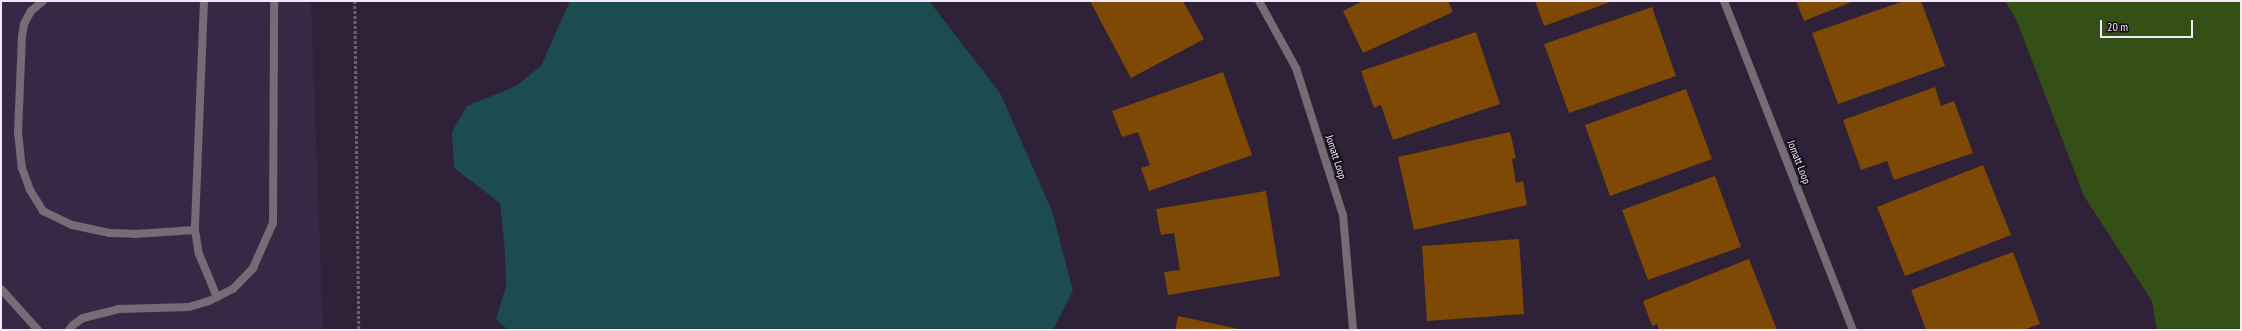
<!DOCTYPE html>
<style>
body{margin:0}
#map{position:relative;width:2242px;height:331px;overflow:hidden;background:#2e2138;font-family:"PT Sans Narrow",sans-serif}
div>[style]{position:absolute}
.built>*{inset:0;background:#392845}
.green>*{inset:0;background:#355016}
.water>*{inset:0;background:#1c4b50}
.building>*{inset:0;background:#7e4904}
.path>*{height:2.5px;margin-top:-1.25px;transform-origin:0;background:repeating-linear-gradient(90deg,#6d6176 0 3px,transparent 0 5px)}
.service>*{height:8px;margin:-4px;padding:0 4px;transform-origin:4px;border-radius:4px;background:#766c76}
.minor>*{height:8px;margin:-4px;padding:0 4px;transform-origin:4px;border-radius:4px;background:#766c76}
span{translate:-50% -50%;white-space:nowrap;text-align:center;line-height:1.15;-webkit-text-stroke:3.5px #130d17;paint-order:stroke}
.street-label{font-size:11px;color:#f1e8f8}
.frame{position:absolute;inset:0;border:2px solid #f1e8f8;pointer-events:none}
.scale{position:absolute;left:2100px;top:20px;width:93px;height:18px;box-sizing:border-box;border:2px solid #f1e8f8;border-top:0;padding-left:5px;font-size:12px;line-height:14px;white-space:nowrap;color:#f1e8f8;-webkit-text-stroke:3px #130d17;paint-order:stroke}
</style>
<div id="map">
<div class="built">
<div style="clip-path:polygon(1px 1px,311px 1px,323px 330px,1px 330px)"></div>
</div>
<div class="green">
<div style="clip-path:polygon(2005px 1px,2241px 1px,2241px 330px,2157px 330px,2152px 301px,2084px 196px,2016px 19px)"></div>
</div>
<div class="water">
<div style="clip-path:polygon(570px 1px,929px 1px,1000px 93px,1052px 211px,1073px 291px,1053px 330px,508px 330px,496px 319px,506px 286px,505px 252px,500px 203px,454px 168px,452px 132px,467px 106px,516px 86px,541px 66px)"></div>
</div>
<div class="building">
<div style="clip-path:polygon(1090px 1px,1183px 1px,1204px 39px,1131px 78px)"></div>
<div style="clip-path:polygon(1363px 1px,1448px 1px,1453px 12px,1363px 53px,1343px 11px)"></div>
<div style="clip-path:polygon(1535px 1px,1613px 1px,1544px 26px)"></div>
<div style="clip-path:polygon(1796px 1px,1854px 1px,1804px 21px)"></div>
<div style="clip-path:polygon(1904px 1px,1921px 1px,1945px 66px,1838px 104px,1812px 33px)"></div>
<div style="clip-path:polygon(1652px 7px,1676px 76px,1569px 113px,1544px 44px)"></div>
<div style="clip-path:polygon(1476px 32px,1500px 104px,1393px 140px,1381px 105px,1374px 108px,1361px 71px)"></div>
<div style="clip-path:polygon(1223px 72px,1252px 155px,1149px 191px,1141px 168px,1150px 165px,1138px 132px,1122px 137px,1112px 111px)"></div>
<div style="clip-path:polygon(1935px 87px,1941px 106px,1954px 101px,1973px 153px,1894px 180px,1887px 161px,1861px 170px,1843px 120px)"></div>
<div style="clip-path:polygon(1686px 89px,1712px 159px,1610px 196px,1585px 125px)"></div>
<div style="clip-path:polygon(1510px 132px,1516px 158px,1512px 159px,1516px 183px,1523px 181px,1527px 205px,1414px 230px,1398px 157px)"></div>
<div style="clip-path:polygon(1983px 165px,2011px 235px,1905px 276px,1877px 207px)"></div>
<div style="clip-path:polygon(1715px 176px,1741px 247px,1648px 280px,1622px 210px)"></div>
<div style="clip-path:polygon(1266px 191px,1280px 276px,1168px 295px,1164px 272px,1180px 270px,1174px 233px,1161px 235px,1156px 209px)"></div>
<div style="clip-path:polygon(1519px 239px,1524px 314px,1427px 321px,1422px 246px)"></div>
<div style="clip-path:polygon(2013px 252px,2040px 324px,2023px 330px,1926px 330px,1911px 290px)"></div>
<div style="clip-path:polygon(1749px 259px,1777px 330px,1659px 330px,1657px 324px,1652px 326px,1643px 301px)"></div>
<div style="clip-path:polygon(1178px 316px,1239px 329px,1238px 330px,1175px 330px)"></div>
</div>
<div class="path">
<div style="left:355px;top:1px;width:329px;rotate:89.3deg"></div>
</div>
<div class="service">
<div style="left:43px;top:1px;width:16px;rotate:140deg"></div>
<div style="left:31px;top:11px;width:15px;rotate:118deg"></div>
<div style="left:24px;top:24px;width:13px;rotate:99deg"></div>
<div style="left:22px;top:37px;width:95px;rotate:92.4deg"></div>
<div style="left:18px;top:132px;width:36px;rotate:84deg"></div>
<div style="left:22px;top:168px;width:23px;rotate:70deg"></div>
<div style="left:30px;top:190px;width:25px;rotate:58deg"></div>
<div style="left:43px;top:211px;width:32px;rotate:26deg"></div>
<div style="left:72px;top:225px;width:38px;rotate:12deg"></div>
<div style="left:109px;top:233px;width:25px;rotate:2deg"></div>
<div style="left:134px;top:234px;width:61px;rotate:-3.8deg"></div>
<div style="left:204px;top:1px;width:229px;rotate:92.3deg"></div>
<div style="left:195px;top:230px;width:24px;rotate:81deg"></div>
<div style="left:199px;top:254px;width:47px;rotate:67.3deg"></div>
<div style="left:1px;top:289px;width:55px;rotate:47.9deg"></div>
<div style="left:69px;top:330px;width:6px;rotate:-51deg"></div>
<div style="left:73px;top:325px;width:12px;rotate:-35deg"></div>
<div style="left:83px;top:318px;width:36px;rotate:-14deg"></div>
<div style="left:118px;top:309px;width:71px;rotate:-1.6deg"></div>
<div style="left:189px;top:307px;width:21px;rotate:-17deg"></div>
<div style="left:209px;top:301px;width:27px;rotate:-27deg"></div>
<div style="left:233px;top:289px;width:29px;rotate:-46deg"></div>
<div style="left:253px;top:268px;width:49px;rotate:-66deg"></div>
<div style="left:273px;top:223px;width:222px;rotate:-89.7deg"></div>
</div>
<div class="minor">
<div style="left:1259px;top:1px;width:77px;rotate:61.1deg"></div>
<div style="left:1296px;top:68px;width:154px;rotate:72.3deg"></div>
<div style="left:1343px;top:215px;width:115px;rotate:85deg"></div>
<div style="left:1724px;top:1px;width:353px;rotate:68.6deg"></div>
</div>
<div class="street-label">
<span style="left:1336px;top:157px;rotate:72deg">Jomatt Loop</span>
<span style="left:1799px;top:162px;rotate:69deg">Jomatt Loop</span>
</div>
<div class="frame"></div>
<div class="scale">20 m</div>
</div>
